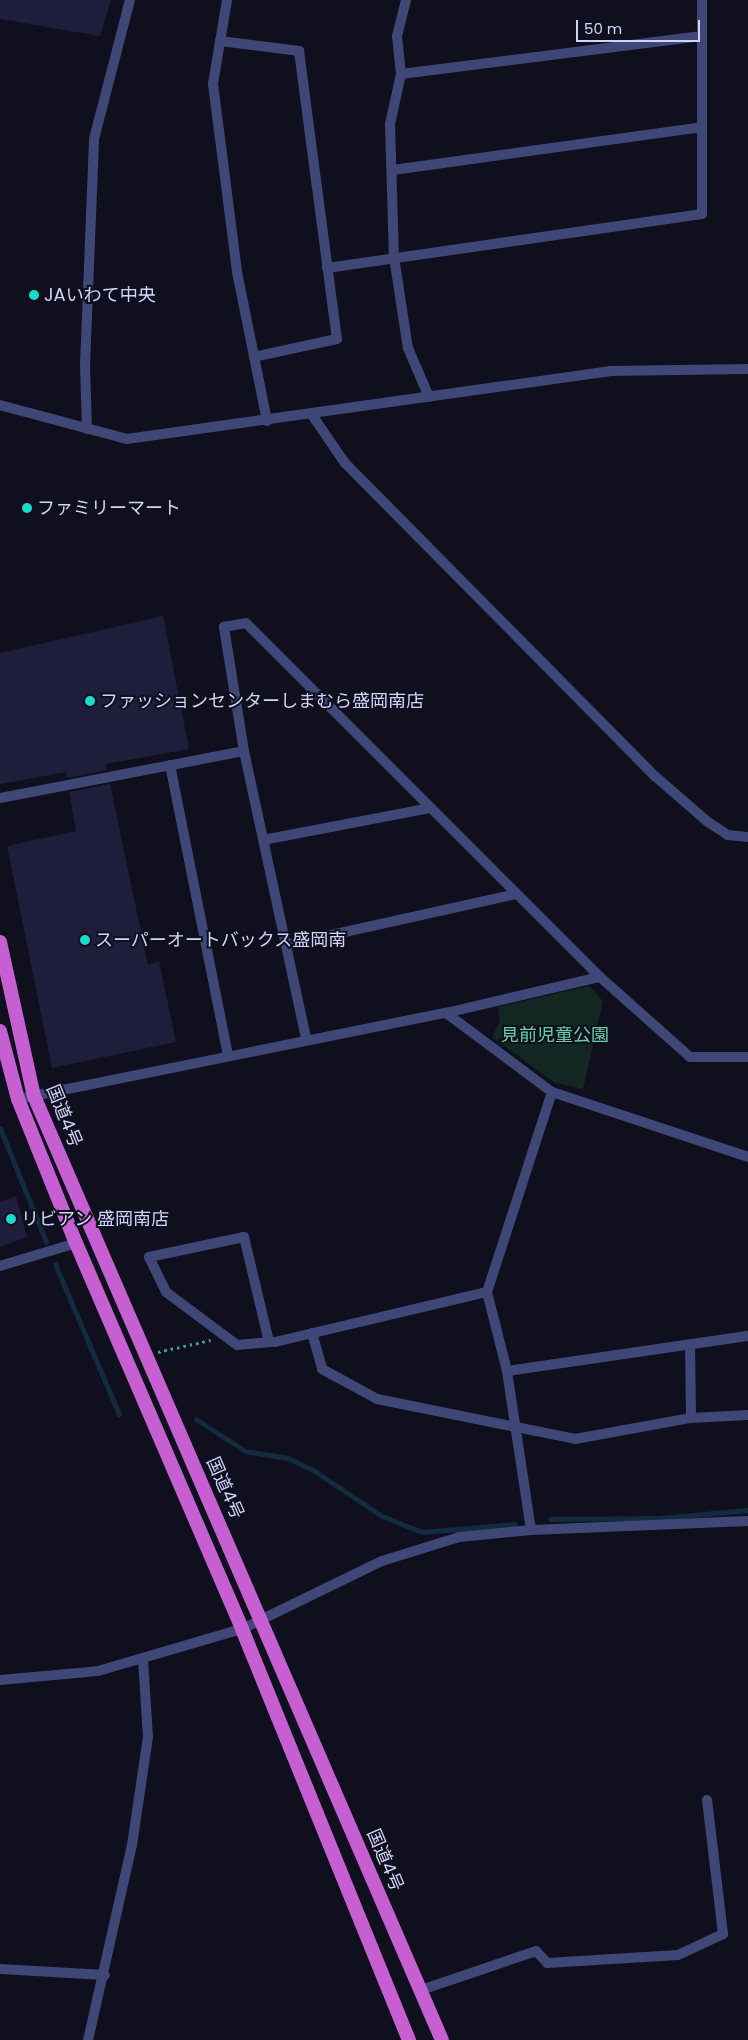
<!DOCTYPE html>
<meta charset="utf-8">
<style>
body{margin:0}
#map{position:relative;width:748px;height:2040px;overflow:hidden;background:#0f0f1e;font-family:Poppins,"Noto Sans JP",sans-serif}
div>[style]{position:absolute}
.green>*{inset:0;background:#132722}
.stream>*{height:5px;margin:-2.5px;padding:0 2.5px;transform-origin:2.5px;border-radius:2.5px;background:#132b3e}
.building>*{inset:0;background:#1e1d3c}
.path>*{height:3px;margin-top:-1.5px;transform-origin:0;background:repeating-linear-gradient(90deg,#3ca28a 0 2.5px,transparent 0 6.5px)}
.minor>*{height:10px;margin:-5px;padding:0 5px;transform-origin:5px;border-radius:5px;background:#3f4777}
.tertiary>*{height:10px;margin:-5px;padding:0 5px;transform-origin:5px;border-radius:5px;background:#3f4777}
.trunk>*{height:14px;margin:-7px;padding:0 7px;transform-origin:7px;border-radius:7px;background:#c660d2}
.dots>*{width:14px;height:14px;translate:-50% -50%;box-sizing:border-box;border:2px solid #0f0f1e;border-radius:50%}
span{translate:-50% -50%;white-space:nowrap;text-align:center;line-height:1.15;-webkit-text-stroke:4px #0f0f1e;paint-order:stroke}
.poi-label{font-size:18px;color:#d1d4f9}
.left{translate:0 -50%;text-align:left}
.park-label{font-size:18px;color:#67d0a3}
.street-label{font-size:18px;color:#d1d4f9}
.scale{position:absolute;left:576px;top:20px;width:124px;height:22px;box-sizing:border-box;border:2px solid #d1d4f9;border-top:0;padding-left:6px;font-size:15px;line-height:18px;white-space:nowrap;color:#d1d4f9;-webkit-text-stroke:4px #0f0f1e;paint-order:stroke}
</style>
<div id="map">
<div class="green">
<div style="clip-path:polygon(589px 986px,603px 1001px,583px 1089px,555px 1083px,492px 1037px,500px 1021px,498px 1007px)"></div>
</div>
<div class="stream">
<div style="left:0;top:1128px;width:123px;rotate:68deg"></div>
<div style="left:55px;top:1264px;width:163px;rotate:66.9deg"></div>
<div style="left:196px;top:1419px;width:59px;rotate:33.1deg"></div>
<div style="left:245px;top:1451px;width:44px;rotate:9.2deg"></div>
<div style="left:288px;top:1458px;width:28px;rotate:26deg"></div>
<div style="left:313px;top:1470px;width:83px;rotate:33.7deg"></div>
<div style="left:382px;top:1516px;width:43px;rotate:21.8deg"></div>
<div style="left:422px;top:1532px;width:93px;rotate:-4.9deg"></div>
<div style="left:550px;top:1519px;width:109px;rotate:-0.5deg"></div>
<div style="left:659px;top:1518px;width:89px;rotate:-5.1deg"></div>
</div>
<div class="building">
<div style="clip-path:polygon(0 0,111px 0,100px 36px,0 19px)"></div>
<div style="clip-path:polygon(163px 616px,189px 749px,106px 764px,107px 770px,67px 778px,66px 772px,0 784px,0 653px)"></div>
<div style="clip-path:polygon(110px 784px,148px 965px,159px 961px,176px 1042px,52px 1068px,7px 846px,76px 831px,69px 792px)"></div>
<div style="clip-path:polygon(16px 1196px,27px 1237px,0 1247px,0 1202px)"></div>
</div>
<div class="path">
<div style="left:158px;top:1352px;width:54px;rotate:-12.8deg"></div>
</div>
<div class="minor">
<div style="left:227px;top:0;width:85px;rotate:99.5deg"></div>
<div style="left:213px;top:84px;width:190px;rotate:82.7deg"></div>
<div style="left:237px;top:272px;width:152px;rotate:78.6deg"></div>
<div style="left:406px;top:0;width:37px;rotate:104deg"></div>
<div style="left:397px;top:36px;width:38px;rotate:84deg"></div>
<div style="left:401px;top:74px;width:51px;rotate:102.4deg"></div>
<div style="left:390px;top:124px;width:133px;rotate:88.3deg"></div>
<div style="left:394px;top:257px;width:92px;rotate:81.3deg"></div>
<div style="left:408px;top:348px;width:53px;rotate:66.8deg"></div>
<div style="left:220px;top:41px;width:80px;rotate:7.2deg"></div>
<div style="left:299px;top:51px;width:290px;rotate:82.5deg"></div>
<div style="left:337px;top:339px;width:85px;rotate:167.8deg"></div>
<div style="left:401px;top:74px;width:303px;rotate:-7.2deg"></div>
<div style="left:393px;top:170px;width:312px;rotate:-7.9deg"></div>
<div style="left:327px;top:268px;width:379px;rotate:-8.2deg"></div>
<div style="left:702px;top:214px;width:214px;rotate:-90deg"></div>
<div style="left:312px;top:415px;width:58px;rotate:55.5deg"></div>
<div style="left:345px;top:463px;width:442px;rotate:45.3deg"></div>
<div style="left:656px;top:777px;width:69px;rotate:40.9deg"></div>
<div style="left:708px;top:822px;width:24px;rotate:33deg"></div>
<div style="left:728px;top:835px;width:20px;rotate:6deg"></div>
<div style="left:87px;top:429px;width:64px;rotate:-91.8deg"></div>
<div style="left:85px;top:365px;width:226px;rotate:-87.7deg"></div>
<div style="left:94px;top:139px;width:144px;rotate:-75.5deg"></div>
<div style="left:170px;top:765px;width:297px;rotate:78.7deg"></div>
<div style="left:0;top:798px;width:248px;rotate:-10.9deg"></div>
<div style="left:263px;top:840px;width:171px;rotate:-10.8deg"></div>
<div style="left:286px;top:945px;width:236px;rotate:-12.5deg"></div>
<div style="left:446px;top:1013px;width:132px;rotate:36.7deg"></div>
<div style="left:552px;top:1092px;width:206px;rotate:18.3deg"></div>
<div style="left:306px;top:1038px;width:294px;rotate:-102.2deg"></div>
<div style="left:244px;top:751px;width:126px;rotate:-99.2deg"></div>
<div style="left:224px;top:627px;width:22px;rotate:-10deg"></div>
<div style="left:246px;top:623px;width:501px;rotate:45deg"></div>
<div style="left:600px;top:977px;width:120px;rotate:41.6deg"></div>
<div style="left:690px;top:1057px;width:58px"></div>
<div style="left:18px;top:1099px;width:437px;rotate:-11.4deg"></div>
<div style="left:446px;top:1013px;width:158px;rotate:-13.2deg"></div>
<div style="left:0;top:1266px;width:79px;rotate:-16.8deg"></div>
<div style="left:312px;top:1333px;width:37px;rotate:74deg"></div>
<div style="left:322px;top:1369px;width:63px;rotate:28.6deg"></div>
<div style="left:377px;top:1399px;width:202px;rotate:11.4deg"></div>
<div style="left:575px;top:1439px;width:118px;rotate:-10.3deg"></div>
<div style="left:691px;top:1418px;width:57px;rotate:-3deg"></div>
<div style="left:269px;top:1342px;width:108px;rotate:-103.4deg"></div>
<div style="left:244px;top:1237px;width:97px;rotate:168.1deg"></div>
<div style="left:149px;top:1257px;width:39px;rotate:64deg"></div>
<div style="left:166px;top:1292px;width:89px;rotate:36.7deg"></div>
<div style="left:237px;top:1345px;width:32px;rotate:-5deg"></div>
<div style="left:269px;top:1342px;width:6px"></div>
<div style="left:275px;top:1342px;width:218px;rotate:-13.3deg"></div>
<div style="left:690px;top:1345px;width:73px;rotate:89.2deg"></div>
<div style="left:507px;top:1371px;width:244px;rotate:-8.3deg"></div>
<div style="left:531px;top:1530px;width:161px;rotate:-98.6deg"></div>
<div style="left:507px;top:1371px;width:81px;rotate:-104.2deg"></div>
<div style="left:487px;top:1292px;width:210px;rotate:-72deg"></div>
<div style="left:242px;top:1629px;width:156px;rotate:-25.9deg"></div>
<div style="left:382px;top:1561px;width:81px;rotate:-17.3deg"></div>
<div style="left:459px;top:1537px;width:72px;rotate:-5.6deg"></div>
<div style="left:531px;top:1530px;width:217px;rotate:-2.4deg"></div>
<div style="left:0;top:1969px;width:105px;rotate:3.3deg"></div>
<div style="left:421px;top:1990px;width:121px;rotate:-18.7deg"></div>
<div style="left:536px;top:1951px;width:16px;rotate:47deg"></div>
<div style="left:547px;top:1963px;width:131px;rotate:-3.5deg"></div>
<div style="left:678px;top:1955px;width:50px;rotate:-25deg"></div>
<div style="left:723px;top:1934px;width:135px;rotate:-96.8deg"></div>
<div style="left:88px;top:2040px;width:200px;rotate:-77.3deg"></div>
<div style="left:132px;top:1845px;width:109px;rotate:-81.6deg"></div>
<div style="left:148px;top:1737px;width:77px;rotate:-93.7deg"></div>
</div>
<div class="tertiary">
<div style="left:0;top:405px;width:131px;rotate:15deg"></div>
<div style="left:127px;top:439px;width:487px;rotate:-8deg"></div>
<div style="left:609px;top:371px;width:139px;rotate:-0.8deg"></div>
<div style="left:0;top:1680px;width:98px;rotate:-5.2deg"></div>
<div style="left:98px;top:1671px;width:150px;rotate:-16.3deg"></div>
</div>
<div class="trunk">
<div style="left:0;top:942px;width:158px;rotate:77.6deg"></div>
<div style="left:34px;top:1096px;width:1028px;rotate:66.63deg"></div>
<div style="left:0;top:1031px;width:70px;rotate:75.2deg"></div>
<div style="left:18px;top:1099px;width:155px;rotate:68.1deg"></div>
<div style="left:76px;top:1243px;width:420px;rotate:66.7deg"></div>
<div style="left:242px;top:1629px;width:444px;rotate:67.9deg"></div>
</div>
<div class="dots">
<div style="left:34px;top:295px;background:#1bdbcc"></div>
<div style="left:27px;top:508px;background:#1bdbcc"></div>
<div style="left:90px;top:701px;background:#1bdbcc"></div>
<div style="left:85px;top:940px;background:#1bdbcc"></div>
<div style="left:11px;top:1219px;background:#1bdbcc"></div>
</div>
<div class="poi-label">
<span class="left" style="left:44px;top:295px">JAいわて中央</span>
<span class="left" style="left:37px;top:508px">ファミリーマート</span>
<span class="left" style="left:100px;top:701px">ファッションセンターしまむら盛岡南店</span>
<span class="left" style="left:95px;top:940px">スーパーオートバックス盛岡南</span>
<span class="left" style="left:21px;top:1219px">リビアン 盛岡南店</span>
</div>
<div class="park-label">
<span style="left:555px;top:1035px">見前児童公園</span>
</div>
<div class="street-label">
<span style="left:64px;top:1116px;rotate:68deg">国道4号</span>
<span style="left:225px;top:1488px;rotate:66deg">国道4号</span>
<span style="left:385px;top:1860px;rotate:67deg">国道4号</span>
</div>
<div class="scale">50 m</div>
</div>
